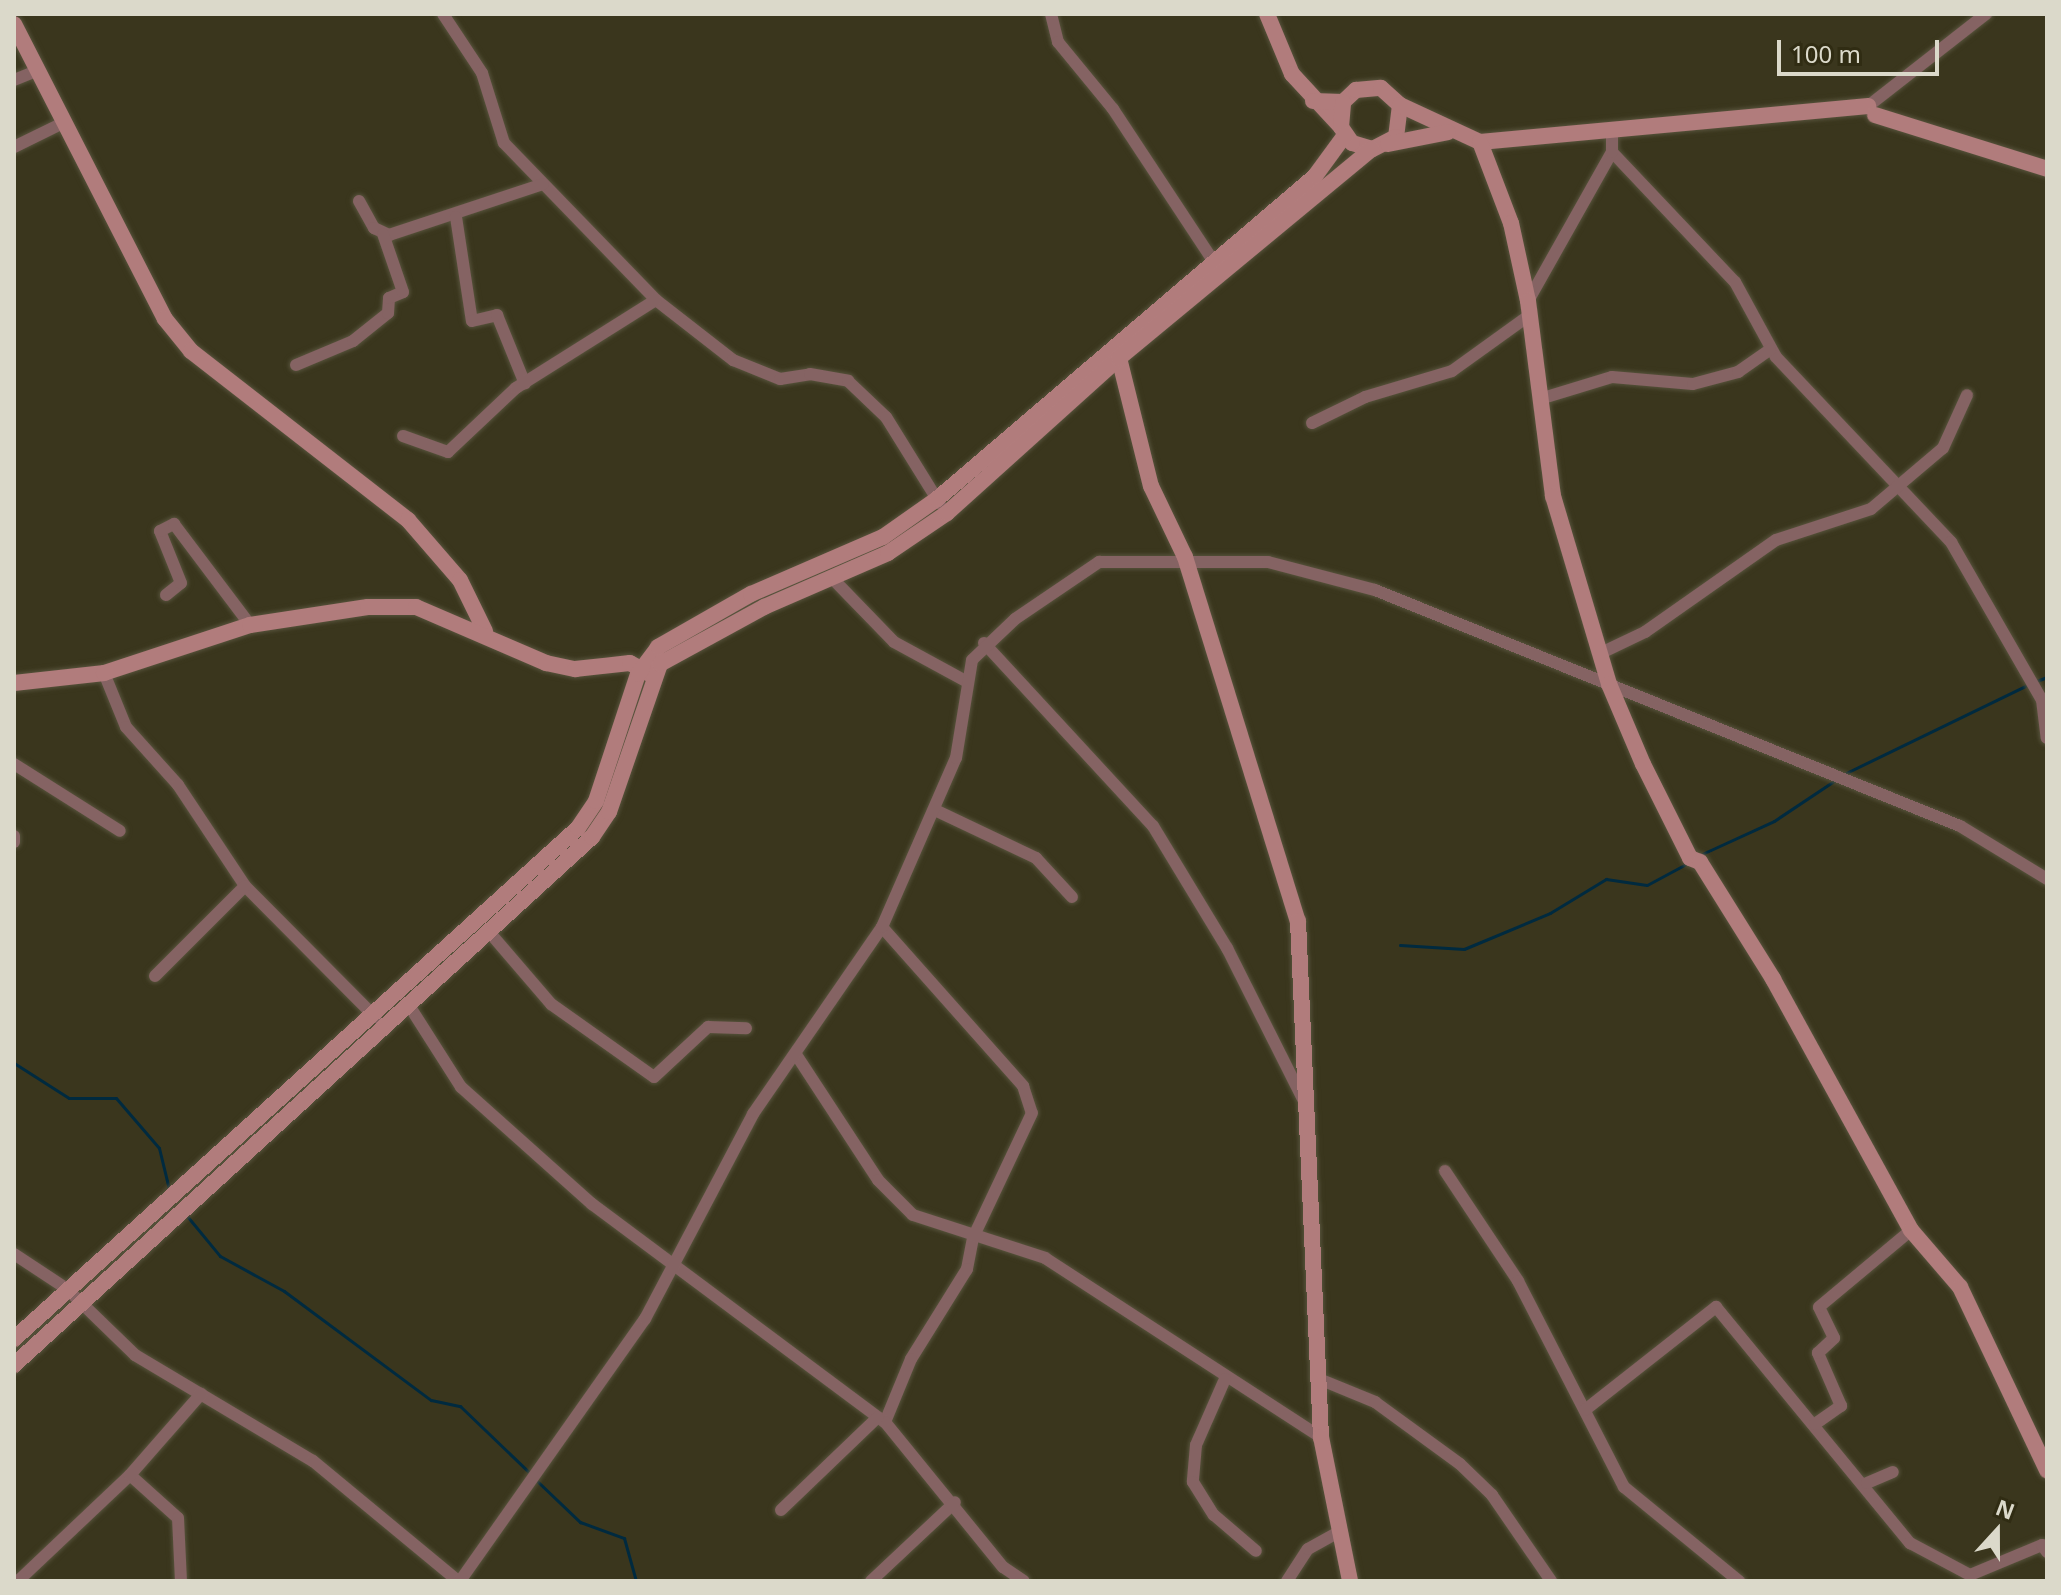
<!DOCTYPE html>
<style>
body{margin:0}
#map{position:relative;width:2061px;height:1595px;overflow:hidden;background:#3a361d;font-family:"Noto Sans",sans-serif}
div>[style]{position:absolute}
.stream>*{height:3px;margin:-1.5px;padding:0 1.5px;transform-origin:1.5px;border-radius:1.5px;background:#002a3f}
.roads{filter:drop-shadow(0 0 2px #57533c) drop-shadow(0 0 2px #57533c)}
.street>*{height:12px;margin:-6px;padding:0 6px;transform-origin:6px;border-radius:6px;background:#856363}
.secondary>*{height:16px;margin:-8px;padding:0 8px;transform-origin:8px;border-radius:8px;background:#b17c7c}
span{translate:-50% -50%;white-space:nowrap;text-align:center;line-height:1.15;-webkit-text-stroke:8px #302c13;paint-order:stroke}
.frame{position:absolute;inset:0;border:16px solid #dbd9ca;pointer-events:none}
.north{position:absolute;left:1957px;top:1491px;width:80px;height:80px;-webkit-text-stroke:6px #302c13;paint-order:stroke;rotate:21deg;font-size:22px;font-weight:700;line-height:32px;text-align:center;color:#dbd9ca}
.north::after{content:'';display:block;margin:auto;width:28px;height:36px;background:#dbd9ca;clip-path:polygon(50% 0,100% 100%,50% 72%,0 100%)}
.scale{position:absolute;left:1777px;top:40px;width:162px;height:36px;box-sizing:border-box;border:4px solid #dbd9ca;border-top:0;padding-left:10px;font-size:24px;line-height:28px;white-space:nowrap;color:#dbd9ca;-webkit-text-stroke:6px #302c13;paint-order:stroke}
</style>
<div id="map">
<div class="stream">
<div style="left:2034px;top:682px;width:14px;rotate:-21deg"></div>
<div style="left:1844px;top:774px;width:203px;rotate:-25.9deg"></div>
<div style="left:1702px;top:854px;width:79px;rotate:-24.6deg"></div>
<div style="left:1774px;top:821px;width:72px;rotate:-33.7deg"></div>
<div style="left:1400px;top:945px;width:64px;rotate:3.6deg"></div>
<div style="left:1464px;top:949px;width:93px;rotate:-22.7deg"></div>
<div style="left:1550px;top:913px;width:66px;rotate:-31.3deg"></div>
<div style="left:1606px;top:879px;width:41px;rotate:8.3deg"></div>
<div style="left:1647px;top:885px;width:47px;rotate:-28.2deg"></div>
<div style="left:14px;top:1063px;width:65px;rotate:32.5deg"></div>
<div style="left:69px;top:1098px;width:47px"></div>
<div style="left:116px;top:1098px;width:66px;rotate:49.3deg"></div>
<div style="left:159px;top:1148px;width:42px;rotate:76.3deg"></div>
<div style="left:187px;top:1216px;width:52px;rotate:50.5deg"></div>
<div style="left:220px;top:1256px;width:73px;rotate:28.7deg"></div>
<div style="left:284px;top:1291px;width:183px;rotate:36.6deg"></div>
<div style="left:431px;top:1400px;width:30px;rotate:12deg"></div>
<div style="left:460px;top:1406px;width:98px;rotate:43.8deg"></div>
<div style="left:536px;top:1480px;width:61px;rotate:43.7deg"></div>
<div style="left:580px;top:1522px;width:47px;rotate:20deg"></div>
<div style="left:624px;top:1538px;width:45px;rotate:74.4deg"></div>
</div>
<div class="roads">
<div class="street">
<div style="left:443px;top:14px;width:71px;rotate:56.5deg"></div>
<div style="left:482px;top:73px;width:73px;rotate:72.6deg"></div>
<div style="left:504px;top:143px;width:219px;rotate:45.9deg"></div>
<div style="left:656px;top:300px;width:98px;rotate:37.9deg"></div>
<div style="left:733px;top:360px;width:51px;rotate:22deg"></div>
<div style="left:780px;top:379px;width:30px;rotate:-9deg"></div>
<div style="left:810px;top:374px;width:39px;rotate:10deg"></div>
<div style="left:848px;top:381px;width:52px;rotate:43.5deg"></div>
<div style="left:886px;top:417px;width:102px;rotate:58.2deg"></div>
<div style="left:1051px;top:14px;width:29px;rotate:76deg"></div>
<div style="left:1058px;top:42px;width:87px;rotate:50.6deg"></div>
<div style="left:1113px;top:109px;width:189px;rotate:56.6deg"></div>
<div style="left:14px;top:80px;width:22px;rotate:-22deg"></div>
<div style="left:1872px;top:103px;width:145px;rotate:-38deg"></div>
<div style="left:14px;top:147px;width:57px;rotate:-26.1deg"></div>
<div style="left:1612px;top:152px;width:179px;rotate:46.6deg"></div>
<div style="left:1735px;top:282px;width:85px;rotate:61.3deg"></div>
<div style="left:1776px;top:357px;width:255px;rotate:46.6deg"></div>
<div style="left:1951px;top:542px;width:182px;rotate:60.1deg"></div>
<div style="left:2042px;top:700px;width:38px;rotate:83deg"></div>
<div style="left:359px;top:201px;width:31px;rotate:61deg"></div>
<div style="left:374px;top:228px;width:17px;rotate:25deg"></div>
<div style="left:389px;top:235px;width:162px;rotate:-18.3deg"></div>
<div style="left:456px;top:217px;width:105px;rotate:81.3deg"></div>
<div style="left:472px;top:321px;width:26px;rotate:-13deg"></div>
<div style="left:497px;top:315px;width:74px;rotate:67.9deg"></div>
<div style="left:1528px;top:301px;width:171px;rotate:-60.6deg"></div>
<div style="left:1612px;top:152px;width:22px;rotate:-90deg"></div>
<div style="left:296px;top:365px;width:62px;rotate:-22.8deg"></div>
<div style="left:353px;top:341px;width:45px;rotate:-38.7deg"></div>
<div style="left:388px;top:313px;width:15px;rotate:-86deg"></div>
<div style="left:389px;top:298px;width:15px;rotate:-23deg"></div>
<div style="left:403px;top:292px;width:61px;rotate:-109deg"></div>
<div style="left:1543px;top:398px;width:72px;rotate:-16.9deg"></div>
<div style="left:1612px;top:377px;width:81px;rotate:4.9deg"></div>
<div style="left:1693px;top:384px;width:47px;rotate:-14.9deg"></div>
<div style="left:1738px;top:372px;width:39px;rotate:-35deg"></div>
<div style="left:1312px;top:423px;width:59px;rotate:-26.1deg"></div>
<div style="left:1365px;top:397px;width:91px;rotate:-16.6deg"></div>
<div style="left:1452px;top:371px;width:96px;rotate:-35.7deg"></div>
<div style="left:403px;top:436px;width:48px;rotate:19.6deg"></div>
<div style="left:448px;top:452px;width:93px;rotate:-43.3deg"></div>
<div style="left:516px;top:388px;width:165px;rotate:-32.2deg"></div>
<div style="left:832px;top:578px;width:89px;rotate:45.9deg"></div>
<div style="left:894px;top:642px;width:80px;rotate:28.5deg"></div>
<div style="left:166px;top:595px;width:19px;rotate:-39deg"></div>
<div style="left:181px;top:583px;width:56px;rotate:-112deg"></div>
<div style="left:160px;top:531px;width:16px;rotate:-27deg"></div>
<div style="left:174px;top:524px;width:126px;rotate:53deg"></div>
<div style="left:984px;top:643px;width:249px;rotate:47.3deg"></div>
<div style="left:1153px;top:826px;width:143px;rotate:58.8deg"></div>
<div style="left:1227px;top:948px;width:169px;rotate:63.3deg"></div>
<div style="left:1601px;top:653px;width:49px;rotate:-25.5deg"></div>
<div style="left:1645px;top:632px;width:160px;rotate:-35.1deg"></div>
<div style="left:1776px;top:540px;width:100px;rotate:-18.1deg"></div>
<div style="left:1871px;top:509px;width:94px;rotate:-40.3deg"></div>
<div style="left:1943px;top:448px;width:58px;rotate:-65.6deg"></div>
<div style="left:104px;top:673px;width:58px;rotate:67.8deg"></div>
<div style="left:126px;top:727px;width:78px;rotate:48.1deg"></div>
<div style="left:178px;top:785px;width:121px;rotate:56.4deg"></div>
<div style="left:245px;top:886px;width:185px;rotate:45.2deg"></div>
<div style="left:14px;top:764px;width:125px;rotate:32.3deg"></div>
<div style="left:937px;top:811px;width:110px;rotate:25.4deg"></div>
<div style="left:1036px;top:858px;width:53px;rotate:47.3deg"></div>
<div style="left:14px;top:836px;width:6px;rotate:90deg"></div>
<div style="left:882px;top:927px;width:213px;rotate:48.4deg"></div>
<div style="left:1023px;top:1086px;width:28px;rotate:72deg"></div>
<div style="left:1032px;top:1113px;width:138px;rotate:115.3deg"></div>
<div style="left:973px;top:1238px;width:32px;rotate:101deg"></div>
<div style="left:967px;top:1269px;width:106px;rotate:121.9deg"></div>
<div style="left:911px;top:1359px;width:68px;rotate:112.4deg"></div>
<div style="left:490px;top:933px;width:94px;rotate:49.3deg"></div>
<div style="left:551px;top:1004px;width:126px;rotate:35.3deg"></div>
<div style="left:654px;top:1077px;width:74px;rotate:-42.8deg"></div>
<div style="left:708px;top:1027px;width:38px;rotate:2deg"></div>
<div style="left:155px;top:976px;width:127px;rotate:-45deg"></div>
<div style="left:410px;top:1007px;width:95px;rotate:57.5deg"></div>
<div style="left:461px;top:1087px;width:176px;rotate:41.8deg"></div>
<div style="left:592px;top:1204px;width:365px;rotate:36.7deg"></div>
<div style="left:885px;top:1422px;width:187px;rotate:50.9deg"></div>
<div style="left:1003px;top:1567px;width:25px;rotate:34deg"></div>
<div style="left:797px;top:1056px;width:148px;rotate:56.8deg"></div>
<div style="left:878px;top:1180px;width:49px;rotate:45deg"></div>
<div style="left:913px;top:1215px;width:139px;rotate:18deg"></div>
<div style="left:1045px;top:1258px;width:329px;rotate:33deg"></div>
<div style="left:1445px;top:1171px;width:132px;rotate:56.4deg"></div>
<div style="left:1518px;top:1281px;width:232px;rotate:62.8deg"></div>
<div style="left:1624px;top:1487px;width:149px;rotate:39.3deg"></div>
<div style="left:14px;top:1254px;width:64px;rotate:33.4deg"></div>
<div style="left:67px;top:1289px;width:95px;rotate:44.1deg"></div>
<div style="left:135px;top:1355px;width:207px;rotate:30.8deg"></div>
<div style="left:313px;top:1461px;width:188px;rotate:39.6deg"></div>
<div style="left:1225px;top:1379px;width:72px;rotate:113.7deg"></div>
<div style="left:1196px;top:1445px;width:37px;rotate:95deg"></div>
<div style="left:1193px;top:1482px;width:39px;rotate:58deg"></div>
<div style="left:1214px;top:1515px;width:55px;rotate:40.6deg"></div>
<div style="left:1319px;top:1379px;width:61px;rotate:22.3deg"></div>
<div style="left:1375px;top:1402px;width:105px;rotate:36.1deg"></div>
<div style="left:1460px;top:1464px;width:45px;rotate:44.1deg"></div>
<div style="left:1492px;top:1495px;width:104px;rotate:55.5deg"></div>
<div style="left:1585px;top:1410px;width:167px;rotate:-38.2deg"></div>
<div style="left:1716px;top:1307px;width:306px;rotate:50.6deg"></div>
<div style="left:1910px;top:1543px;width:68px;rotate:28.1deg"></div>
<div style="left:1970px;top:1575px;width:78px;rotate:-22.6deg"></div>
<div style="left:2042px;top:1545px;width:9px;rotate:54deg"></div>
<div style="left:1815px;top:1424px;width:32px;rotate:-35deg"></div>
<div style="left:1841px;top:1406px;width:58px;rotate:-113.5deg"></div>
<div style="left:1818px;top:1353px;width:22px;rotate:-43deg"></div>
<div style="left:1834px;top:1338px;width:34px;rotate:-116deg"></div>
<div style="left:1819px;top:1307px;width:120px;rotate:-39.9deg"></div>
<div style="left:130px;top:1475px;width:64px;rotate:41.9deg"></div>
<div style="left:178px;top:1518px;width:63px;rotate:87.3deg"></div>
<div style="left:1867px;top:1483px;width:28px;rotate:-23deg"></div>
<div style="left:781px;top:1510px;width:134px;rotate:-43.8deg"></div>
<div style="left:18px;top:1581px;width:154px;rotate:-43.4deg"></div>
<div style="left:130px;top:1475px;width:108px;rotate:-48.8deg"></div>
<div style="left:460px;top:1581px;width:321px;rotate:-54.8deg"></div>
<div style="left:645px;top:1319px;width:232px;rotate:-62.2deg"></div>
<div style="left:753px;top:1114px;width:227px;rotate:-55.4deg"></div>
<div style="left:882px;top:927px;width:184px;rotate:-66.4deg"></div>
<div style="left:956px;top:758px;width:99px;rotate:-80.7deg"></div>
<div style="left:972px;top:660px;width:59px;rotate:-43.6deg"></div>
<div style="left:1015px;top:619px;width:102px;rotate:-34.2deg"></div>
<div style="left:1099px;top:562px;width:169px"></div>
<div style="left:1268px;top:562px;width:111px;rotate:14.7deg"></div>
<div style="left:1375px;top:590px;width:631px;rotate:21.97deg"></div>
<div style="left:1960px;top:826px;width:102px;rotate:31.3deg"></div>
<div style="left:871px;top:1581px;width:115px;rotate:-43.2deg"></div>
<div style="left:1287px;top:1581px;width:38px;rotate:-57deg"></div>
<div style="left:1308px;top:1549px;width:33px;rotate:-29deg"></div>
</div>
<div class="secondary">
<div style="left:1267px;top:14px;width:65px;rotate:67.4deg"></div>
<div style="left:1292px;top:74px;width:72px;rotate:47.2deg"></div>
<div style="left:14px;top:24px;width:331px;rotate:62.9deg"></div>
<div style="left:165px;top:319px;width:41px;rotate:50.9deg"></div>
<div style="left:191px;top:351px;width:275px;rotate:37.9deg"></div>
<div style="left:408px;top:520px;width:79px;rotate:49.1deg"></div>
<div style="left:460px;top:580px;width:57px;rotate:63.9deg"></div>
<div style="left:1313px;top:101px;width:30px;rotate:2deg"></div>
<div style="left:1343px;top:102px;width:18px;rotate:-43deg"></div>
<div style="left:1356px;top:90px;width:25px;rotate:-5deg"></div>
<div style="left:1381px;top:88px;width:25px;rotate:42deg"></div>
<div style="left:1400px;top:105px;width:32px;rotate:97deg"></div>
<div style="left:1396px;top:137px;width:27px;rotate:153deg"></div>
<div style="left:1372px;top:149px;width:21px;rotate:-163deg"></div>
<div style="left:1352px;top:143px;width:19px;rotate:-125deg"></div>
<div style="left:1341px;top:127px;width:25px;rotate:-85deg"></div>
<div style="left:1400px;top:105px;width:88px;rotate:24.8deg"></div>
<div style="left:1480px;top:142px;width:390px;rotate:-5.3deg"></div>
<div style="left:1875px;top:115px;width:180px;rotate:17.4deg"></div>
<div style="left:1480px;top:142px;width:87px;rotate:69.1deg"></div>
<div style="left:1511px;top:223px;width:80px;rotate:77.7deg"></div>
<div style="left:1528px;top:301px;width:197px;rotate:82.7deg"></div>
<div style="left:1553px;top:496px;width:196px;rotate:73.4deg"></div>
<div style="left:1609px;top:684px;width:87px;rotate:67deg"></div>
<div style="left:1643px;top:764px;width:105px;rotate:63.4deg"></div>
<div style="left:1690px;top:858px;width:11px;rotate:22deg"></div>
<div style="left:1700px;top:862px;width:138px;rotate:58deg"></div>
<div style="left:1773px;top:979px;width:286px;rotate:61.2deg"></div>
<div style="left:1911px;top:1230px;width:75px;rotate:49.3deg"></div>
<div style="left:1960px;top:1287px;width:203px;rotate:64.6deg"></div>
<div style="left:1388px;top:144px;width:61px;rotate:-11.3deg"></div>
<div style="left:1119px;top:358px;width:132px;rotate:76deg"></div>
<div style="left:1151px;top:486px;width:79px;rotate:64.4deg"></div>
<div style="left:1185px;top:557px;width:381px;rotate:72.8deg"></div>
<div style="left:1298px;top:921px;width:517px;rotate:87.45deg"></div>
<div style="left:1321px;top:1437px;width:147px;rotate:78.6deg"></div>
<div style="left:14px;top:683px;width:91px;rotate:-6.3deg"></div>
<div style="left:104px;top:673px;width:154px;rotate:-18.2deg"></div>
<div style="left:250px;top:625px;width:119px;rotate:-8.7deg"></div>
<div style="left:368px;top:607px;width:48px"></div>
<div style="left:416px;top:607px;width:142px;rotate:23.3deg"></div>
<div style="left:546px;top:663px;width:30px;rotate:12deg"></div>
<div style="left:575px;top:669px;width:55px;rotate:-6.2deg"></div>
<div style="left:630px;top:663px;width:23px;rotate:29deg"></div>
<div style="left:14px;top:1339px;width:761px;rotate:-42.18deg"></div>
<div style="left:578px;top:828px;width:32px;rotate:-56deg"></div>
<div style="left:596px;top:801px;width:134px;rotate:-71.7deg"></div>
<div style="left:638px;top:674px;width:34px;rotate:-53deg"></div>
<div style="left:658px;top:647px;width:107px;rotate:-29.7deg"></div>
<div style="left:751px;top:594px;width:144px;rotate:-23.4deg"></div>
<div style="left:883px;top:537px;width:66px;rotate:-35.1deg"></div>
<div style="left:937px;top:499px;width:497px;rotate:-40.5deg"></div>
<div style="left:1315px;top:176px;width:51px;rotate:-53.8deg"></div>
<div style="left:14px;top:1365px;width:783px;rotate:-42.41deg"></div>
<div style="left:592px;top:837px;width:30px;rotate:-56deg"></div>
<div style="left:609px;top:812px;width:157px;rotate:-71deg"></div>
<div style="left:660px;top:664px;width:119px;rotate:-28.7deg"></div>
<div style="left:764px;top:607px;width:135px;rotate:-23.5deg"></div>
<div style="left:888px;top:553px;width:71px;rotate:-34.1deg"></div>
<div style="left:947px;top:513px;width:232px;rotate:-42deg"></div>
<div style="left:1119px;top:358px;width:328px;rotate:-39.6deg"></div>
</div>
</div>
<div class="frame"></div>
<div class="north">N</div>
<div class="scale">100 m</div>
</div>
